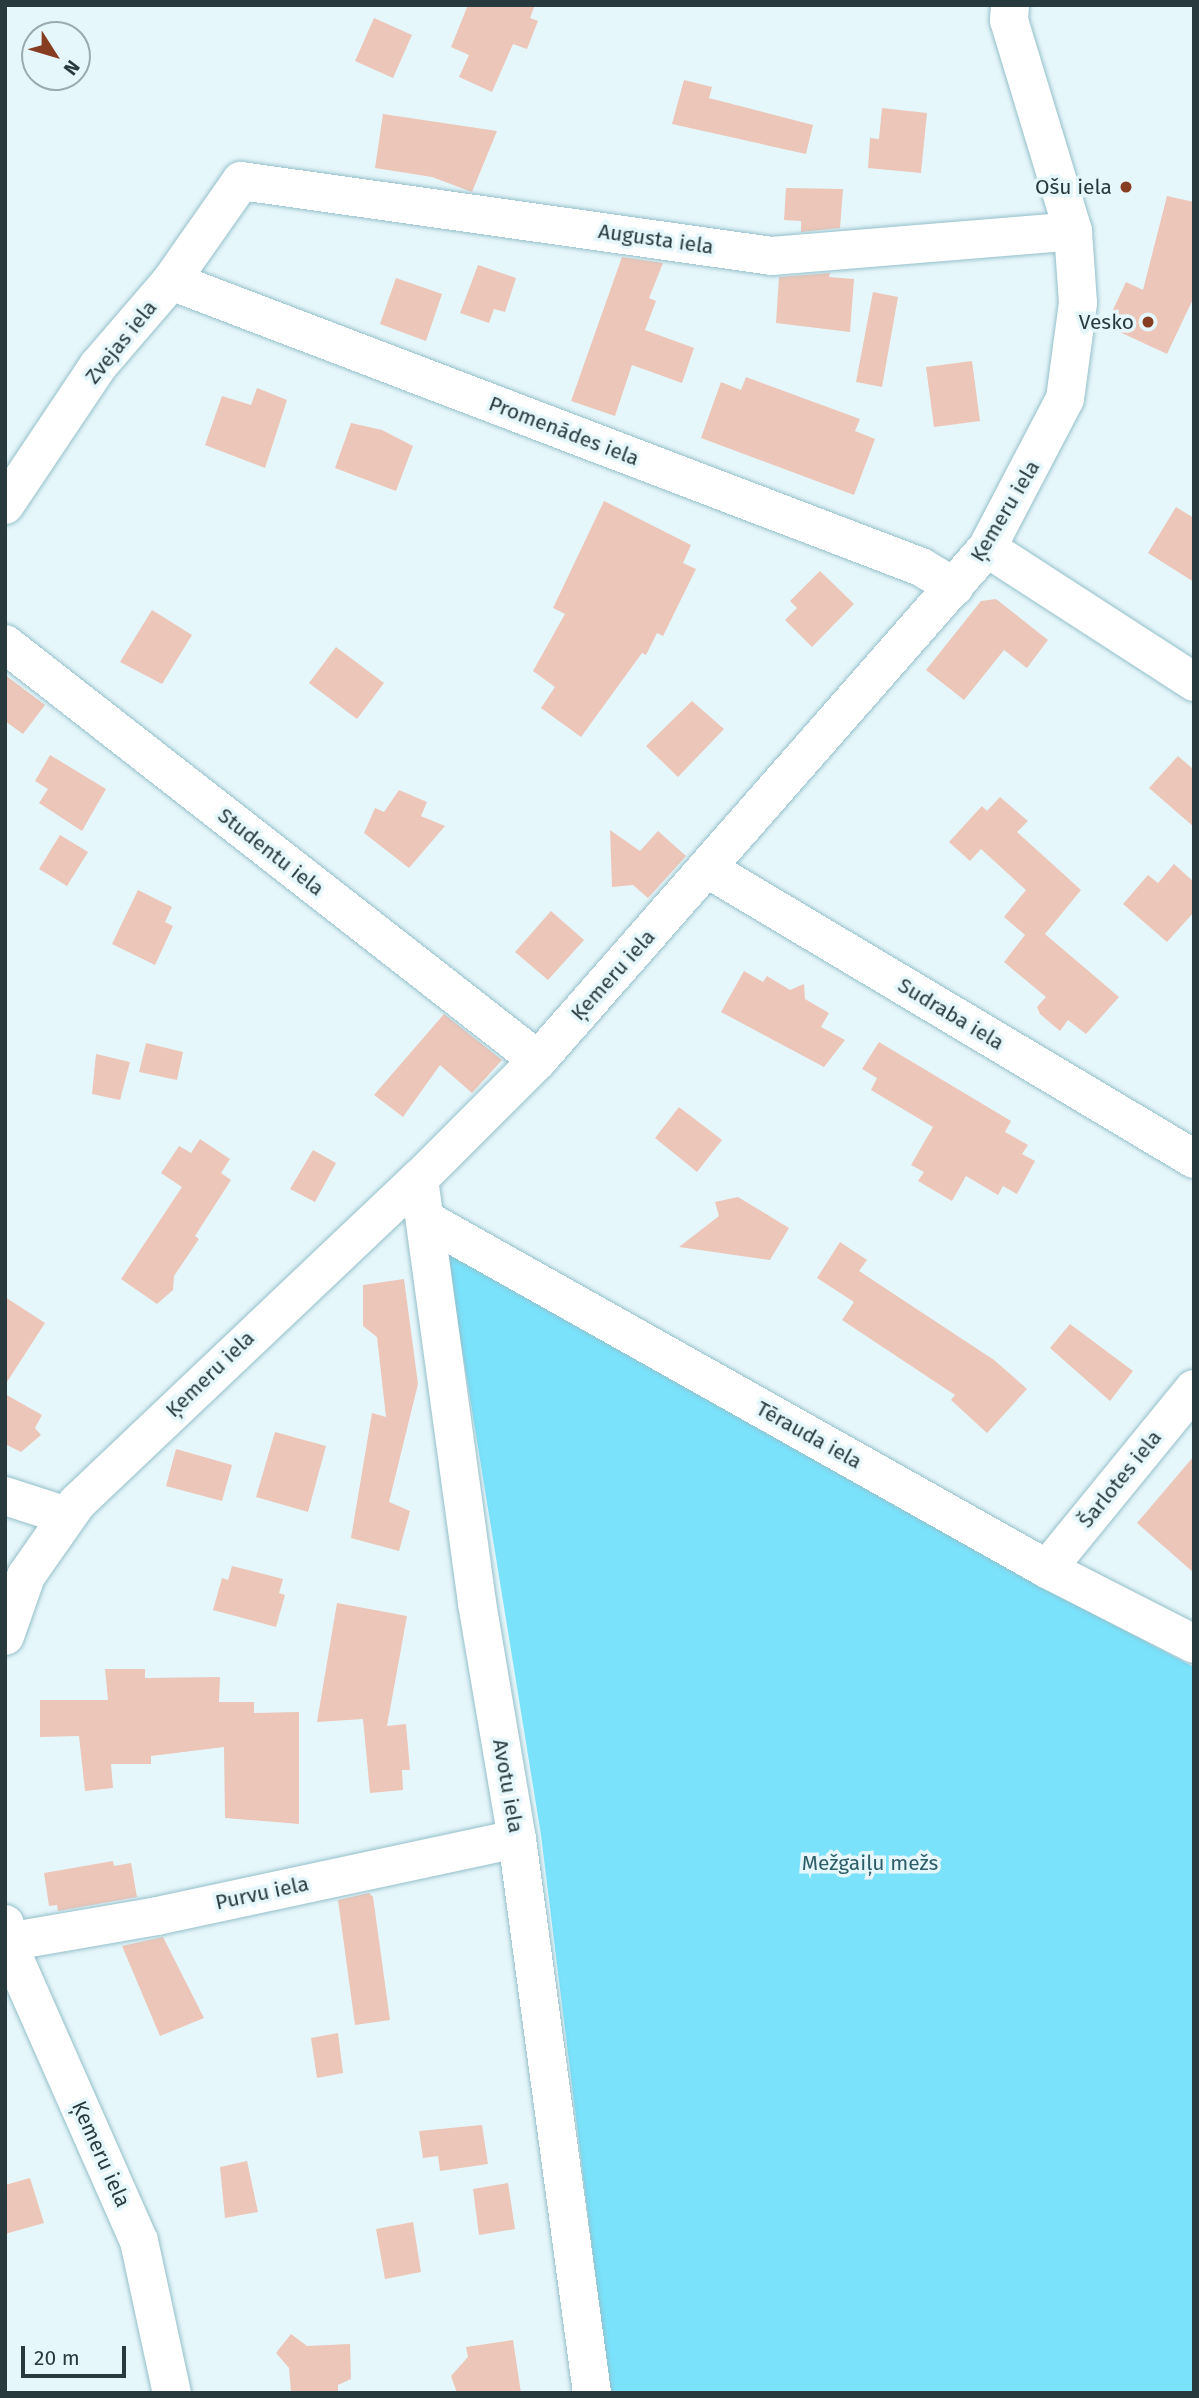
<!DOCTYPE html>
<meta charset="utf-8">
<style>
body{margin:0}
#map{position:relative;width:1199px;height:2398px;overflow:hidden;background:#e6f7fb;font-family:"Fira Sans",sans-serif}
div>[style]{position:absolute}
.green>*{inset:0;background:#7ae2fb}
.building>*{inset:0;background:#ecc6b8}
.roads{filter:drop-shadow(0 0 2px #95bfca) drop-shadow(0 0 2px #95bfca)}
.minor>*{height:38px;margin:-19px;padding:0 19px;transform-origin:19px;border-radius:19px;background:#fff}
.dots>*{width:19px;height:19px;translate:-50% -50%;box-sizing:border-box;border:4px solid #e6f7fb;border-radius:50%}
span{translate:-50% -50%;white-space:nowrap;text-align:center;line-height:1.15;-webkit-text-stroke:7px #e6f7fb;paint-order:stroke}
.poi-label{font-size:21px;color:#293a3f}
.right{translate:-100% -50%;text-align:right}
.street-label{font-size:21px;color:#293a3f}
.park-label{font-size:21px;color:#2d5e6a}
.frame{position:absolute;inset:0;border:7px solid #293a3f;pointer-events:none}
.north{position:absolute;left:21px;top:21px;width:70px;height:70px;box-sizing:border-box;background:#e6f7fb;border:2px solid #9aabb0;border-radius:50%;rotate:127deg;font-size:19px;font-weight:700;line-height:28px;text-align:center;color:#293a3f}
.north::after{content:'';display:block;margin:auto;width:24px;height:32px;background:#863d22;clip-path:polygon(50% 0,100% 100%,50% 72%,0 100%)}
.scale{position:absolute;left:21px;top:2346px;width:105px;height:32px;box-sizing:border-box;border:4px solid #293a3f;border-top:0;padding-left:9px;font-size:21px;line-height:24px;white-space:nowrap;color:#293a3f;-webkit-text-stroke:5px #e6f7fb;paint-order:stroke}
</style>
<div id="map">
<div class="green">
<div style="clip-path:polygon(446px 1250px,1047px 1590px,1194px 1667px,1194px 2393px,610px 2393px,541px 1835px)"></div>
</div>
<div class="building">
<div style="clip-path:polygon(468px 5px,535px 5px,530px 18px,538px 21px,527px 49px,513px 44px,492px 92px,459px 77px,469px 55px,451px 47px)"></div>
<div style="clip-path:polygon(374px 18px,412px 35px,393px 78px,355px 61px)"></div>
<div style="clip-path:polygon(684px 80px,712px 87px,709px 98px,813px 125px,806px 154px,672px 124px)"></div>
<div style="clip-path:polygon(882px 108px,927px 113px,921px 173px,868px 168px,870px 138px,879px 139px)"></div>
<div style="clip-path:polygon(383px 114px,497px 131px,472px 192px,432px 177px,375px 168px)"></div>
<div style="clip-path:polygon(786px 188px,843px 189px,840px 228px,801px 232px,801px 221px,784px 220px)"></div>
<div style="clip-path:polygon(1167px 196px,1194px 202px,1194px 297px,1167px 354px,1111px 328px,1116px 316px,1111px 314px,1126px 282px,1143px 290px)"></div>
<div style="clip-path:polygon(622px 257px,663px 263px,649px 298px,656px 301px,645px 330px,694px 348px,682px 383px,632px 365px,615px 416px,571px 401px)"></div>
<div style="clip-path:polygon(478px 265px,516px 278px,505px 312px,494px 309px,489px 323px,460px 313px)"></div>
<div style="clip-path:polygon(830px 273px,829px 277px,854px 279px,850px 332px,776px 323px,779px 277px)"></div>
<div style="clip-path:polygon(396px 278px,442px 294px,426px 341px,380px 324px)"></div>
<div style="clip-path:polygon(873px 292px,898px 297px,882px 387px,856px 382px)"></div>
<div style="clip-path:polygon(972px 361px,980px 421px,934px 427px,926px 367px)"></div>
<div style="clip-path:polygon(746px 377px,860px 419px,855px 431px,875px 439px,854px 495px,701px 438px,721px 382px,741px 390px)"></div>
<div style="clip-path:polygon(257px 388px,287px 400px,265px 468px,205px 445px,222px 396px,251px 405px)"></div>
<div style="clip-path:polygon(351px 423px,382px 430px,413px 446px,396px 491px,335px 468px)"></div>
<div style="clip-path:polygon(604px 501px,691px 545px,683px 563px,696px 569px,663px 636px,657px 633px,646px 655px,642px 653px,581px 737px,541px 708px,555px 687px,533px 671px,565px 614px,553px 608px)"></div>
<div style="clip-path:polygon(1176px 507px,1194px 518px,1194px 582px,1148px 553px)"></div>
<div style="clip-path:polygon(820px 571px,854px 604px,812px 647px,785px 620px,797px 608px,790px 601px)"></div>
<div style="clip-path:polygon(996px 599px,1048px 640px,1027px 668px,1004px 650px,964px 700px,926px 670px,981px 601px)"></div>
<div style="clip-path:polygon(152px 610px,192px 635px,162px 684px,120px 662px)"></div>
<div style="clip-path:polygon(336px 647px,384px 683px,357px 719px,309px 683px)"></div>
<div style="clip-path:polygon(5px 675px,45px 705px,23px 734px,5px 721px)"></div>
<div style="clip-path:polygon(692px 701px,724px 729px,678px 777px,646px 746px)"></div>
<div style="clip-path:polygon(50px 755px,106px 789px,82px 831px,39px 803px,48px 789px,35px 781px)"></div>
<div style="clip-path:polygon(1178px 756px,1194px 770px,1194px 827px,1149px 788px)"></div>
<div style="clip-path:polygon(399px 790px,427px 802px,421px 816px,445px 826px,409px 868px,364px 833px,375px 808px,384px 812px)"></div>
<div style="clip-path:polygon(1000px 797px,1028px 821px,1017px 832px,1081px 890px,1045px 934px,1119px 997px,1086px 1034px,1068px 1020px,1060px 1031px,1040px 1014px,1037px 1007px,1046px 997px,1004px 962px,1025px 935px,1004px 917px,1026px 890px,981px 849px,970px 861px,949px 842px,982px 806px,987px 811px)"></div>
<div style="clip-path:polygon(610px 830px,640px 851px,658px 831px,686px 856px,648px 898px,633px 885px,612px 887px)"></div>
<div style="clip-path:polygon(60px 835px,88px 852px,67px 886px,39px 869px)"></div>
<div style="clip-path:polygon(1174px 864px,1194px 882px,1194px 912px,1167px 942px,1123px 904px,1148px 875px,1158px 883px)"></div>
<div style="clip-path:polygon(138px 890px,172px 907px,165px 922px,173px 926px,155px 965px,112px 944px)"></div>
<div style="clip-path:polygon(551px 911px,584px 940px,548px 980px,515px 952px)"></div>
<div style="clip-path:polygon(744px 971px,763px 982px,767px 976px,790px 990px,804px 984px,805px 999px,829px 1013px,821px 1027px,845px 1040px,824px 1067px,721px 1012px)"></div>
<div style="clip-path:polygon(444px 1014px,502px 1060px,472px 1093px,440px 1065px,403px 1117px,374px 1095px)"></div>
<div style="clip-path:polygon(879px 1042px,1011px 1121px,1005px 1132px,1028px 1145px,1022px 1154px,1035px 1161px,1017px 1194px,1003px 1186px,998px 1195px,966px 1176px,952px 1201px,918px 1181px,924px 1172px,911px 1165px,933px 1127px,871px 1090px,877px 1078px,862px 1069px)"></div>
<div style="clip-path:polygon(146px 1043px,183px 1052px,177px 1080px,139px 1072px)"></div>
<div style="clip-path:polygon(96px 1054px,130px 1062px,120px 1100px,92px 1094px)"></div>
<div style="clip-path:polygon(679px 1107px,722px 1140px,697px 1172px,655px 1138px)"></div>
<div style="clip-path:polygon(200px 1139px,230px 1159px,221px 1173px,231px 1180px,195px 1236px,199px 1239px,174px 1276px,173px 1290px,157px 1304px,121px 1279px,182px 1187px,161px 1173px,179px 1146px,191px 1153px)"></div>
<div style="clip-path:polygon(313px 1150px,336px 1163px,315px 1202px,290px 1189px)"></div>
<div style="clip-path:polygon(738px 1197px,789px 1228px,770px 1260px,679px 1247px,719px 1216px,715px 1202px)"></div>
<div style="clip-path:polygon(840px 1242px,867px 1260px,859px 1271px,994px 1360px,1027px 1389px,987px 1433px,951px 1400px,955px 1395px,842px 1320px,854px 1302px,817px 1278px)"></div>
<div style="clip-path:polygon(404px 1279px,418px 1384px,389px 1502px,410px 1511px,399px 1551px,351px 1538px,372px 1413px,386px 1417px,377px 1337px,363px 1326px,363px 1285px)"></div>
<div style="clip-path:polygon(5px 1297px,45px 1323px,5px 1385px)"></div>
<div style="clip-path:polygon(1070px 1324px,1133px 1371px,1110px 1401px,1050px 1348px)"></div>
<div style="clip-path:polygon(5px 1394px,42px 1415px,35px 1428px,41px 1435px,21px 1452px,5px 1444px)"></div>
<div style="clip-path:polygon(275px 1432px,326px 1446px,308px 1512px,256px 1497px)"></div>
<div style="clip-path:polygon(176px 1449px,232px 1465px,222px 1501px,166px 1486px)"></div>
<div style="clip-path:polygon(1194px 1456px,1194px 1573px,1137px 1523px)"></div>
<div style="clip-path:polygon(232px 1566px,283px 1579px,279px 1593px,285px 1595px,276px 1627px,213px 1610px,222px 1578px,228px 1580px)"></div>
<div style="clip-path:polygon(337px 1603px,407px 1616px,387px 1726px,406px 1724px,410px 1770px,402px 1770px,403px 1790px,370px 1793px,363px 1719px,317px 1722px)"></div>
<div style="clip-path:polygon(105px 1669px,145px 1669px,145px 1678px,220px 1677px,219px 1702px,254px 1702px,254px 1713px,299px 1712px,299px 1824px,225px 1818px,224px 1747px,151px 1756px,151px 1764px,111px 1764px,113px 1788px,85px 1791px,79px 1736px,40px 1737px,40px 1700px,108px 1700px)"></div>
<div style="clip-path:polygon(113px 1861px,114px 1866px,131px 1863px,137px 1897px,58px 1911px,57px 1905px,49px 1906px,44px 1873px)"></div>
<div style="clip-path:polygon(369px 1893px,373px 1897px,390px 2020px,355px 2025px,338px 1900px)"></div>
<div style="clip-path:polygon(163px 1937px,204px 2018px,160px 2036px,122px 1946px)"></div>
<div style="clip-path:polygon(338px 2033px,343px 2073px,317px 2078px,311px 2038px)"></div>
<div style="clip-path:polygon(482px 2125px,488px 2164px,440px 2171px,438px 2156px,423px 2158px,419px 2131px)"></div>
<div style="clip-path:polygon(247px 2161px,258px 2212px,225px 2218px,220px 2167px)"></div>
<div style="clip-path:polygon(30px 2178px,44px 2223px,5px 2234px,5px 2185px)"></div>
<div style="clip-path:polygon(508px 2183px,515px 2229px,479px 2235px,473px 2189px)"></div>
<div style="clip-path:polygon(413px 2222px,421px 2272px,385px 2279px,376px 2229px)"></div>
<div style="clip-path:polygon(291px 2334px,307px 2346px,350px 2344px,351px 2379px,338px 2385px,338px 2393px,291px 2393px,289px 2368px,276px 2353px)"></div>
<div style="clip-path:polygon(513px 2340px,521px 2393px,457px 2393px,451px 2376px,468px 2357px,466px 2347px)"></div>
</div>
<div class="roads">
<div class="minor">
<div style="left:171px;top:281px;width:803px;rotate:20.87deg"></div>
<div style="left:921px;top:567px;width:39px;rotate:31deg"></div>
<div style="left:5px;top:505px;width:167px;rotate:-56.2deg"></div>
<div style="left:98px;top:366px;width:112px;rotate:-49.3deg"></div>
<div style="left:171px;top:281px;width:122px;rotate:-55deg"></div>
<div style="left:241px;top:181px;width:536px;rotate:8.04deg"></div>
<div style="left:772px;top:256px;width:302px;rotate:-4.7deg"></div>
<div style="left:987px;top:548px;width:247px;rotate:32.9deg"></div>
<div style="left:5px;top:644px;width:676px;rotate:37.97deg"></div>
<div style="left:708px;top:869px;width:566px;rotate:30.82deg"></div>
<div style="left:419px;top:1179px;width:428px;rotate:82.2deg"></div>
<div style="left:477px;top:1603px;width:239px;rotate:80.4deg"></div>
<div style="left:517px;top:1839px;width:559px;rotate:82.29deg"></div>
<div style="left:428px;top:1221px;width:710px;rotate:29.34deg"></div>
<div style="left:1047px;top:1569px;width:165px;rotate:27deg"></div>
<div style="left:5px;top:1496px;width:65px;rotate:17.9deg"></div>
<div style="left:1047px;top:1569px;width:232px;rotate:-50.8deg"></div>
<div style="left:5px;top:1636px;width:64px;rotate:-70.7deg"></div>
<div style="left:26px;top:1576px;width:89px;rotate:-55.1deg"></div>
<div style="left:77px;top:1503px;width:471px;rotate:-43.5deg"></div>
<div style="left:419px;top:1179px;width:168px;rotate:-45deg"></div>
<div style="left:538px;top:1060px;width:681px;rotate:-48.75deg"></div>
<div style="left:987px;top:548px;width:168px;rotate:-62.4deg"></div>
<div style="left:1065px;top:399px;width:97px;rotate:-82.3deg"></div>
<div style="left:1078px;top:303px;width:72px;rotate:-94deg"></div>
<div style="left:1073px;top:231px;width:220px;rotate:-106.9deg"></div>
<div style="left:1009px;top:20px;width:15px;rotate:-86deg"></div>
<div style="left:5px;top:1924px;width:18px;rotate:84deg"></div>
<div style="left:7px;top:1942px;width:327px;rotate:66.2deg"></div>
<div style="left:139px;top:2241px;width:156px;rotate:77.8deg"></div>
<div style="left:7px;top:1942px;width:152px;rotate:-9.8deg"></div>
<div style="left:157px;top:1916px;width:368px;rotate:-12.1deg"></div>
</div>
</div>
<div class="dots">
<div style="left:1126px;top:187px;background:#863d22"></div>
<div style="left:1148px;top:322px;background:#863d22"></div>
</div>
<div class="poi-label">
<span class="right" style="left:1112px;top:187px">Ošu iela</span>
<span class="right" style="left:1134px;top:322px">Vesko</span>
</div>
<div class="street-label">
<span style="left:656px;top:239px;rotate:8deg">Augusta iela</span>
<span style="left:121px;top:342px;rotate:-51deg">Zvejas iela</span>
<span style="left:564px;top:431px;rotate:21deg">Promenādes iela</span>
<span style="left:1005px;top:511px;rotate:-59deg">Ķemeru iela</span>
<span style="left:271px;top:852px;rotate:38deg">Studentu iela</span>
<span style="left:613px;top:975px;rotate:-48deg">Ķemeru iela</span>
<span style="left:951px;top:1014px;rotate:31deg">Sudraba iela</span>
<span style="left:210px;top:1374px;rotate:-44deg">Ķemeru iela</span>
<span style="left:809px;top:1435px;rotate:29deg">Tērauda iela</span>
<span style="left:1120px;top:1479px;rotate:-51deg">Šarlotes iela</span>
<span style="left:508px;top:1786px;rotate:80deg">Avotu iela</span>
<span style="left:262px;top:1893px;rotate:-12deg">Purvu iela</span>
<span style="left:101px;top:2154px;rotate:66deg">Ķemeru iela</span>
</div>
<div class="park-label">
<span style="left:870px;top:1863px">Mežgaiļu mežs</span>
</div>
<div class="frame"></div>
<div class="north">N</div>
<div class="scale">20 m</div>
</div>
